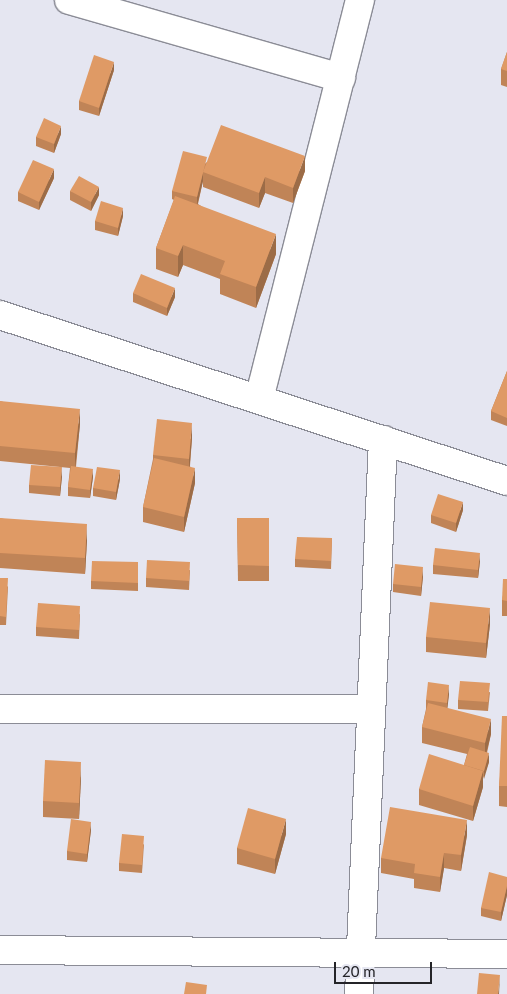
<!DOCTYPE html>
<style>
body{margin:0}
#map{position:relative;width:507px;height:994px;overflow:hidden;background:#e5e6f1;font-family:Lato,sans-serif}
div>[style]{position:absolute}
[style*='--x']{left:calc(var(--x)*1px);top:calc(var(--y)*1px);width:calc(var(--w)*1px);rotate:calc(var(--a)*1deg)}
.roads{filter:drop-shadow(1px 0 #8b8c96) drop-shadow(-1px 0 #8b8c96) drop-shadow(0 1px #8b8c96) drop-shadow(0 -1px #8b8c96)}
.minor>*{height:28px;margin:-14px;padding:0 14px;transform-origin:14px;border-radius:14px;background:#fff}
.wall>*{inset:0;background:#c08457}
.shaded-wall>*{inset:0;background:#9c6c47}
.building>*{inset:0;background:#df9a65}
span{translate:-50% -50%;white-space:nowrap;text-align:center;line-height:1.15;-webkit-text-stroke:4px #e5e6f1;paint-order:stroke}
.scale{position:absolute;left:334px;top:962px;width:98px;height:22px;box-sizing:border-box;border:2px solid #242428;border-top:0;padding-left:6px;font-size:15px;line-height:18px;white-space:nowrap;color:#242428;-webkit-text-stroke:4px #e5e6f1;paint-order:stroke}
</style>
<div id="map">
<div class="roads">
<div class="minor">
<i style="--x:69;--y:0;--w:283;--a:16"></i>
<i style="--x:0;--y:315;--w:533;--a:18.13"></i>
<i style="--x:259;--y:399;--w:412;--a:-75.8"></i>
<i style="--x:0;--y:709;--w:371;--a:0"></i>
<i style="--x:0;--y:950;--w:507;--a:0.45"></i>
<i style="--x:359;--y:994;--w:555;--a:-87.52"></i>
</div>
</div>
<div class="wall">
<i style="clip-path:polygon(507px 52px,507px 87px,501px 85px,501px 69px)"></i>
<i style="clip-path:polygon(114px 70px,99px 116px,79px 110px,79px 101px)"></i>
<i style="clip-path:polygon(61px 134px,54px 153px,36px 146px,36px 137px)"></i>
<i style="clip-path:polygon(207px 162px,305px 171px,293px 203px,265px 193px,259px 208px,203px 187px,203px 181px,198px 204px,276px 254px,256px 308px,220px 294px,220px 279px,183px 265px,178px 277px,156px 269px,156px 248px,174px 200px,172px 199px,172px 191px)"></i>
<i style="clip-path:polygon(54px 178px,39px 210px,18px 201px,18px 192px)"></i>
<i style="clip-path:polygon(70px 191px,99px 195px,91px 211px,70px 200px)"></i>
<i style="clip-path:polygon(123px 216px,118px 236px,95px 230px,95px 221px)"></i>
<i style="clip-path:polygon(133px 293px,175px 297px,167px 316px,133px 302px)"></i>
<i style="clip-path:polygon(507px 371px,507px 426px,491px 420px,491px 411px)"></i>
<i style="clip-path:polygon(0 401px,80px 424px,76px 467px,93px 477px,90px 498px,68px 496px,68px 487px,70px 468px,0 461px)"></i>
<i style="clip-path:polygon(192px 438px,190px 466px,195px 483px,184px 532px,143px 522px,143px 507px,153px 459px,153px 455px)"></i>
<i style="clip-path:polygon(62px 476px,60px 496px,29px 493px,29px 485px)"></i>
<i style="clip-path:polygon(120px 479px,116px 500px,93px 496px,93px 488px)"></i>
<i style="clip-path:polygon(463px 510px,456px 532px,431px 523px,431px 515px)"></i>
<i style="clip-path:polygon(0 518px,87px 540px,85px 574px,0 568px)"></i>
<i style="clip-path:polygon(237px 518px,269px 518px,269px 581px,238px 581px)"></i>
<i style="clip-path:polygon(332px 538px,331px 569px,295px 567px,295px 559px)"></i>
<i style="clip-path:polygon(480px 561px,478px 578px,433px 574px,433px 565px)"></i>
<i style="clip-path:polygon(138px 562px,138px 591px,91px 589px,91px 581px)"></i>
<i style="clip-path:polygon(190px 570px,189px 590px,146px 587px,146px 578px)"></i>
<i style="clip-path:polygon(423px 576px,421px 596px,393px 592px,393px 584px)"></i>
<i style="clip-path:polygon(0 578px,8px 587px,6px 625px,0 625px)"></i>
<i style="clip-path:polygon(507px 579px,507px 616px,502px 616px,502px 600px)"></i>
<i style="clip-path:polygon(80px 614px,79px 639px,36px 636px,36px 627px)"></i>
<i style="clip-path:polygon(490px 624px,486px 658px,426px 652px,426px 637px)"></i>
<i style="clip-path:polygon(490px 692px,488px 711px,458px 709px,458px 700px)"></i>
<i style="clip-path:polygon(449px 694px,447px 708px,491px 734px,487px 753px,489px 762px,483px 779px,483px 787px,473px 821px,419px 805px,419px 789px,464px 765px,467px 754px,422px 743px,422px 727px,426px 709px,426px 700px)"></i>
<i style="clip-path:polygon(507px 716px,507px 807px,499px 806px,499px 786px)"></i>
<i style="clip-path:polygon(81px 777px,79px 819px,43px 817px,43px 801px)"></i>
<i style="clip-path:polygon(91px 830px,87px 862px,67px 860px,67px 851px)"></i>
<i style="clip-path:polygon(286px 834px,275px 874px,237px 864px,237px 848px)"></i>
<i style="clip-path:polygon(467px 835px,461px 871px,444px 868px,440px 892px,414px 888px,414px 879px,381px 873px,381px 858px)"></i>
<i style="clip-path:polygon(144px 844px,142px 873px,119px 871px,119px 863px)"></i>
<i style="clip-path:polygon(507px 877px,507px 895px,501px 921px,481px 916px,481px 908px)"></i>
</div>
<div class="shaded-wall">
<i style="clip-path:polygon(114px 62px,114px 70px,99px 116px,99px 108px)"></i>
<i style="clip-path:polygon(61px 126px,61px 134px,54px 153px,54px 144px)"></i>
<i style="clip-path:polygon(305px 156px,305px 171px,293px 203px,293px 188px)"></i>
<i style="clip-path:polygon(54px 169px,54px 178px,39px 210px,39px 202px)"></i>
<i style="clip-path:polygon(203px 172px,203px 181px,197px 206px,197px 197px)"></i>
<i style="clip-path:polygon(265px 177px,265px 193px,259px 208px,259px 193px)"></i>
<i style="clip-path:polygon(99px 187px,99px 195px,91px 211px,91px 202px)"></i>
<i style="clip-path:polygon(123px 208px,123px 216px,118px 236px,118px 228px)"></i>
<i style="clip-path:polygon(276px 234px,276px 254px,256px 308px,256px 287px)"></i>
<i style="clip-path:polygon(183px 245px,183px 265px,178px 277px,178px 256px)"></i>
<i style="clip-path:polygon(175px 288px,175px 297px,167px 316px,167px 308px)"></i>
<i style="clip-path:polygon(80px 409px,80px 424px,75px 469px,75px 453px)"></i>
<i style="clip-path:polygon(192px 423px,192px 438px,189px 474px,189px 459px)"></i>
<i style="clip-path:polygon(62px 467px,62px 476px,60px 496px,60px 487px)"></i>
<i style="clip-path:polygon(195px 468px,195px 483px,184px 532px,184px 517px)"></i>
<i style="clip-path:polygon(93px 469px,93px 477px,90px 498px,90px 490px)"></i>
<i style="clip-path:polygon(120px 470px,120px 479px,116px 500px,116px 492px)"></i>
<i style="clip-path:polygon(463px 502px,463px 510px,456px 532px,456px 523px)"></i>
<i style="clip-path:polygon(87px 524px,87px 540px,85px 574px,85px 558px)"></i>
<i style="clip-path:polygon(480px 553px,480px 561px,478px 578px,478px 570px)"></i>
<i style="clip-path:polygon(423px 567px,423px 576px,421px 596px,421px 587px)"></i>
<i style="clip-path:polygon(490px 608px,490px 624px,486px 658px,486px 643px)"></i>
<i style="clip-path:polygon(449px 685px,449px 694px,447px 712px,447px 703px)"></i>
<i style="clip-path:polygon(491px 719px,491px 734px,485px 758px,485px 743px)"></i>
<i style="clip-path:polygon(489px 753px,489px 762px,484px 779px,484px 771px)"></i>
<i style="clip-path:polygon(81px 762px,81px 777px,79px 819px,79px 803px)"></i>
<i style="clip-path:polygon(483px 771px,483px 787px,473px 821px,473px 806px)"></i>
<i style="clip-path:polygon(286px 819px,286px 834px,275px 874px,275px 859px)"></i>
<i style="clip-path:polygon(467px 820px,467px 835px,461px 871px,461px 855px)"></i>
<i style="clip-path:polygon(91px 822px,91px 830px,87px 862px,87px 854px)"></i>
<i style="clip-path:polygon(444px 853px,444px 868px,440px 892px,440px 877px)"></i>
<i style="clip-path:polygon(507px 886px,507px 895px,501px 921px,501px 912px)"></i>
<i style="clip-path:polygon(500px 975px,499px 994px,498px 994px)"></i>
</div>
<div class="building">
<i style="clip-path:polygon(507px 52px,507px 71px,501px 69px)"></i>
<i style="clip-path:polygon(94px 55px,114px 62px,99px 108px,79px 101px)"></i>
<i style="clip-path:polygon(44px 118px,61px 126px,54px 144px,36px 137px)"></i>
<i style="clip-path:polygon(221px 125px,305px 156px,293px 188px,265px 177px,259px 193px,203px 172px)"></i>
<i style="clip-path:polygon(183px 151px,207px 157px,197px 197px,172px 191px)"></i>
<i style="clip-path:polygon(33px 160px,54px 169px,39px 202px,18px 192px)"></i>
<i style="clip-path:polygon(79px 176px,99px 187px,91px 202px,70px 191px)"></i>
<i style="clip-path:polygon(175px 196px,276px 234px,256px 287px,220px 274px,225px 261px,183px 245px,178px 256px,156px 248px)"></i>
<i style="clip-path:polygon(101px 201px,123px 208px,118px 228px,95px 221px)"></i>
<i style="clip-path:polygon(141px 274px,175px 288px,167px 308px,133px 293px)"></i>
<i style="clip-path:polygon(507px 371px,507px 418px,491px 411px)"></i>
<i style="clip-path:polygon(0 401px,80px 409px,75px 453px,0 446px)"></i>
<i style="clip-path:polygon(157px 419px,192px 423px,189px 459px,153px 455px)"></i>
<i style="clip-path:polygon(154px 458px,195px 468px,184px 517px,143px 507px)"></i>
<i style="clip-path:polygon(31px 465px,62px 467px,60px 487px,29px 485px)"></i>
<i style="clip-path:polygon(71px 466px,93px 469px,90px 490px,68px 487px)"></i>
<i style="clip-path:polygon(97px 467px,120px 470px,116px 492px,93px 488px)"></i>
<i style="clip-path:polygon(438px 494px,463px 502px,456px 523px,431px 515px)"></i>
<i style="clip-path:polygon(0 518px,87px 524px,85px 558px,0 553px)"></i>
<i style="clip-path:polygon(237px 518px,269px 518px,269px 566px,238px 565px)"></i>
<i style="clip-path:polygon(297px 537px,332px 538px,331px 561px,295px 559px)"></i>
<i style="clip-path:polygon(435px 548px,480px 553px,478px 570px,433px 565px)"></i>
<i style="clip-path:polygon(147px 560px,190px 562px,189px 581px,146px 578px)"></i>
<i style="clip-path:polygon(92px 561px,138px 562px,138px 583px,91px 581px)"></i>
<i style="clip-path:polygon(395px 564px,423px 567px,421px 587px,393px 584px)"></i>
<i style="clip-path:polygon(0 578px,8px 578px,6px 617px,0 616px)"></i>
<i style="clip-path:polygon(503px 579px,507px 579px,507px 601px,502px 600px)"></i>
<i style="clip-path:polygon(430px 602px,490px 608px,486px 643px,426px 637px)"></i>
<i style="clip-path:polygon(38px 603px,80px 606px,79px 630px,36px 627px)"></i>
<i style="clip-path:polygon(460px 681px,490px 683px,488px 702px,458px 700px)"></i>
<i style="clip-path:polygon(428px 682px,449px 685px,447px 703px,426px 700px)"></i>
<i style="clip-path:polygon(428px 703px,491px 719px,485px 743px,422px 727px)"></i>
<i style="clip-path:polygon(502px 716px,507px 716px,507px 786px,499px 786px)"></i>
<i style="clip-path:polygon(470px 747px,489px 753px,484px 771px,464px 765px)"></i>
<i style="clip-path:polygon(429px 754px,483px 771px,473px 806px,419px 789px)"></i>
<i style="clip-path:polygon(45px 760px,81px 762px,79px 803px,43px 801px)"></i>
<i style="clip-path:polygon(390px 807px,467px 820px,461px 855px,444px 853px,440px 877px,414px 873px,415px 864px,381px 858px)"></i>
<i style="clip-path:polygon(248px 808px,286px 819px,275px 859px,237px 848px)"></i>
<i style="clip-path:polygon(71px 819px,91px 822px,87px 854px,67px 851px)"></i>
<i style="clip-path:polygon(122px 834px,144px 836px,142px 865px,119px 863px)"></i>
<i style="clip-path:polygon(489px 872px,507px 877px,507px 886px,501px 912px,481px 908px)"></i>
<i style="clip-path:polygon(479px 973px,500px 975px,498px 994px,477px 994px)"></i>
<i style="clip-path:polygon(186px 982px,207px 985px,206px 994px,184px 994px)"></i>
</div>
<div class="scale">20 m</div>
</div>
